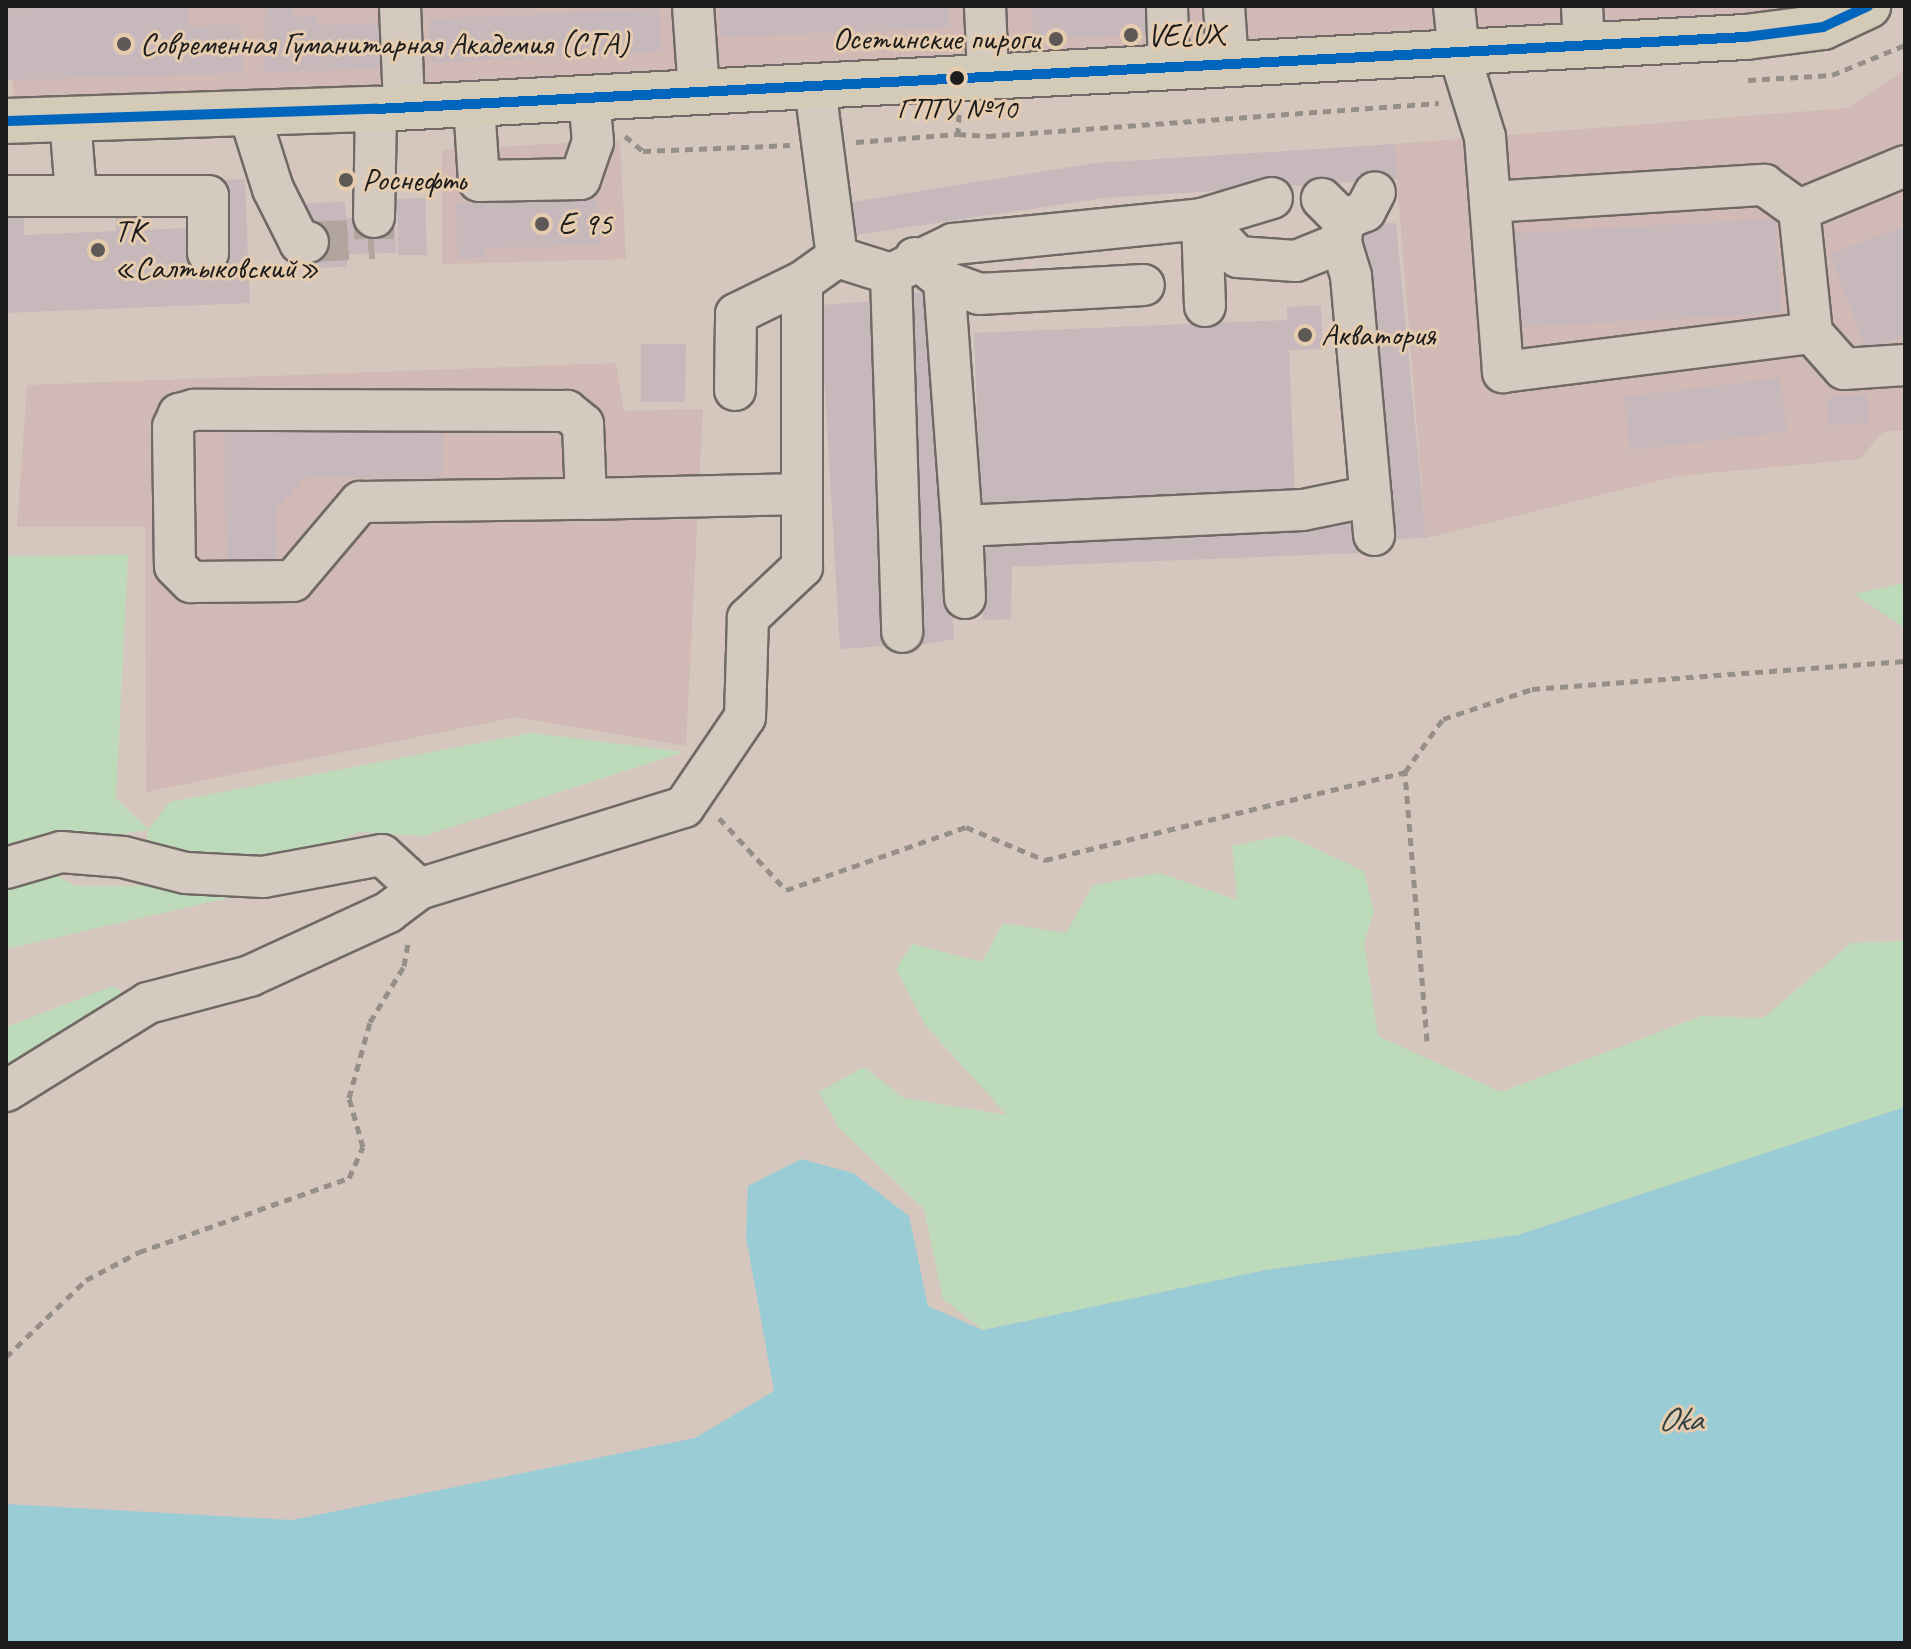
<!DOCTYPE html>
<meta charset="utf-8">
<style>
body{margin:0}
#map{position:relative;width:1911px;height:1649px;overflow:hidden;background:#d6c7be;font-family:Caveat,sans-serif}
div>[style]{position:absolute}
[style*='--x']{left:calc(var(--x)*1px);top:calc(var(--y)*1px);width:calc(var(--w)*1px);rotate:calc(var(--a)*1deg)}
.built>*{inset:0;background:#d1b9b5}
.green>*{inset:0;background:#bddbba}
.water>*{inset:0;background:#9accd6}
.building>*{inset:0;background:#c7b8bc}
.minor-tunnel>*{height:40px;margin-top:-20px;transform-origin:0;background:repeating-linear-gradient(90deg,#b1a59e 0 40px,transparent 0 60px)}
.path>*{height:5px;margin-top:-2.5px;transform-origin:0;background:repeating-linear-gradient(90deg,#958f88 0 8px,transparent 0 14px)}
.roads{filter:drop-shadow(2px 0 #706965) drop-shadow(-2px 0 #706965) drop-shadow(0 2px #706965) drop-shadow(0 -2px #706965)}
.minor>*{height:40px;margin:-20px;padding:0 20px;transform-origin:20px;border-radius:20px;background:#d4cac0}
.major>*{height:44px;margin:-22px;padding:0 22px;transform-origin:22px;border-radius:22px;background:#d4cab8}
.bus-1>*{height:10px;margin:-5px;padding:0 5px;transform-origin:5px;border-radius:5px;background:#0065bd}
.dots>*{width:22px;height:22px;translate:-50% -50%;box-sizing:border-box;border:4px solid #e6ccae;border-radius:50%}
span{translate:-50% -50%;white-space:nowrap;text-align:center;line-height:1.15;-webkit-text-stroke:6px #e6ccae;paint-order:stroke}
.bus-label{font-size:30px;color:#1c1c1c}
.poi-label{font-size:32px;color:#1c1c1c}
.left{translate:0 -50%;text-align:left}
.right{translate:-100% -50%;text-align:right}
.water-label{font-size:34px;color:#304043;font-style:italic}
.frame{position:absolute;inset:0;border:8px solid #1c1c1c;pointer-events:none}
</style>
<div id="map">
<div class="built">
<i style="clip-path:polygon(6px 6px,1828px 6px,1771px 16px,1054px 54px,14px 101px)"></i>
<i style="clip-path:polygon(1905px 70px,1905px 430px,1883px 432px,1860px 459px,1678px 476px,1426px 538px,1394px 144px,1847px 108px)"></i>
<i style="clip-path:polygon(620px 140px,626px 259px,442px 264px,442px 150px)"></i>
<i style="clip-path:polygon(616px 363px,624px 411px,703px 409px,686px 746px,516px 717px,146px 792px,145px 527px,17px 527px,27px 385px)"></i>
</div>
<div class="green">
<i style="clip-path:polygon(128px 555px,116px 798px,148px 829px,170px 802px,531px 733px,684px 752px,424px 836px,358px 832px,228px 898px,6px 949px,6px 888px,53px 873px,75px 886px,142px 886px,148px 830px,6px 851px,6px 556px)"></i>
<i style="clip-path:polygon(1905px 583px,1905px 628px,1854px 594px)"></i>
<i style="clip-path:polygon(1286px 835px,1364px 871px,1374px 912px,1364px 943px,1378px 1036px,1501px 1092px,1701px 1016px,1763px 1018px,1851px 943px,1905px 941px,1905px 1107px,1518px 1235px,1266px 1270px,983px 1330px,943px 1299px,924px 1209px,839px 1128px,819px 1092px,864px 1067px,904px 1098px,1007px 1115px,926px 1026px,896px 969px,912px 944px,982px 962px,1003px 923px,1066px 933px,1093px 885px,1160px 873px,1237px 900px,1232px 846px)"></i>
<i style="clip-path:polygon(113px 986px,130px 998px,6px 1078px,6px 1027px)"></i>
</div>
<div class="water">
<i style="clip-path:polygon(1905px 1107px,1905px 1643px,6px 1643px,6px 1504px,292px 1520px,695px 1438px,774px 1391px,746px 1237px,748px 1186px,801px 1159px,853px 1173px,909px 1216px,928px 1306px,983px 1330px,1266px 1270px,1518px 1235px)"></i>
</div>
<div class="building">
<i style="clip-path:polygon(188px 6px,188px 26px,241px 25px,243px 73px,8px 80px,6px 9px)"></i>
<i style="clip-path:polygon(266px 6px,294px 6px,294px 17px,318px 16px,318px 25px,389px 23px,390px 69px,263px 72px)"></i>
<i style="clip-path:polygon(719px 6px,949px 6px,949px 28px,721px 37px)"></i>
<i style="clip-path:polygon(1032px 6px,1149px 6px,1151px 34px,1034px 40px)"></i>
<i style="clip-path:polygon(659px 9px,661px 52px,431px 63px,429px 19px)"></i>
<i style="clip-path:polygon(1394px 144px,1398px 179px,1104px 198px,856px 235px,852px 202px,1095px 163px)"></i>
<i style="clip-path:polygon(245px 179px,250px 303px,6px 313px,6px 205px,23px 205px,24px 235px,116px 231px,115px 206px,142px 205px,143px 230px,190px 228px,192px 268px,221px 266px,218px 180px)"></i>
<i style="clip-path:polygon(425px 198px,427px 255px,398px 255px,397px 199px)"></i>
<i style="clip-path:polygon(598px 200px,600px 245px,486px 248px,486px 258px,458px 259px,456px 203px)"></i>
<i style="clip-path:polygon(345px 202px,346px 218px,395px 216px,396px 253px,347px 254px,347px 267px,309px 268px,307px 203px)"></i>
<i style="clip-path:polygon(1776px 219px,1781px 313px,1520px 327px,1515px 233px)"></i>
<i style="clip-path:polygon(1396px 223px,1426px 538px,1388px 539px,1361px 224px)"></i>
<i style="clip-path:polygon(1905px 226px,1905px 335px,1866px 350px,1830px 254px)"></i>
<i style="clip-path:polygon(895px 292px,934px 293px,954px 639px,922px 645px)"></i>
<i style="clip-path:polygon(878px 301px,899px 645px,840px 649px,820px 305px)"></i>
<i style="clip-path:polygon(1321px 305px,1323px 349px,1289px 350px,1295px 494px,981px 508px,974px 333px,1287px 320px,1287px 307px)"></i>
<i style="clip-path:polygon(641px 344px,686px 344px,685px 402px,641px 402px)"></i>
<i style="clip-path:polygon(1780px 378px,1787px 432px,1630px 450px,1624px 397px)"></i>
<i style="clip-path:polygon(1868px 395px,1868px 423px,1828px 425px,1827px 397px)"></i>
<i style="clip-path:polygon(442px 426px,442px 478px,305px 478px,276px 508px,277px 561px,226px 561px,225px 427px)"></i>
<i style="clip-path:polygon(1356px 517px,1359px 553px,1012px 567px,1011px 619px,983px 620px,984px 539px)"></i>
</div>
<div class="minor-tunnel">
<i style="--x:308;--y:242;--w:66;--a:-2.6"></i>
<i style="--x:374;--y:239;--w:22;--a:-90"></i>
</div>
<div class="path">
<i style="--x:1748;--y:80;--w:84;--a:-3.4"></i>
<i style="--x:1832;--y:75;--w:79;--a:-22.3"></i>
<i style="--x:959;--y:114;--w:20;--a:93"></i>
<i style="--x:958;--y:134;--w:30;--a:4"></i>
<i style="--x:988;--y:136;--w:452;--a:-4.2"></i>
<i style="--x:625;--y:136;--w:23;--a:40"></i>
<i style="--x:643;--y:151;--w:147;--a:-2.3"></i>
<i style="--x:856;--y:142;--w:102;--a:-4.5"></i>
<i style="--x:719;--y:818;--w:98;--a:47.1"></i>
<i style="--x:786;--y:890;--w:191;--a:-19.3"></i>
<i style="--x:966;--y:827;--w:86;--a:22.7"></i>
<i style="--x:1045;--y:860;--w:371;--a:-13.7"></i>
<i style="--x:1427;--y:1041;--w:270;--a:-94.7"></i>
<i style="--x:1405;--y:772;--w:65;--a:-54.4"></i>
<i style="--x:1443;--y:719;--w:94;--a:-18.6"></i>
<i style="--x:1532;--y:689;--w:374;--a:-4.3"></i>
<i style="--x:6;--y:1357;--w:111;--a:-43.9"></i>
<i style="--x:86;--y:1280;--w:60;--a:-27.8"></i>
<i style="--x:139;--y:1252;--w:223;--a:-19.4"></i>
<i style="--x:349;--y:1178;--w:34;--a:-66"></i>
<i style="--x:363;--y:1147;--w:51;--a:-105.9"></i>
<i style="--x:349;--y:1098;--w:79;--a:-74.6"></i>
<i style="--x:370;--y:1022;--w:66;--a:-58.7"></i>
<i style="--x:404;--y:966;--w:27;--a:-80"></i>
</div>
<div class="roads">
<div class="minor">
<i style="--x:400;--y:6;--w:101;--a:87.7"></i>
<i style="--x:693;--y:6;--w:85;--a:86"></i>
<i style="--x:985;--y:6;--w:69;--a:87.5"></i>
<i style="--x:1224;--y:6;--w:58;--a:86.1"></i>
<i style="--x:1454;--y:6;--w:47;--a:83.9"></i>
<i style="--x:1459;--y:53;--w:88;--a:72.8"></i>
<i style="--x:1485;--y:137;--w:236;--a:85.6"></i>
<i style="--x:1503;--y:372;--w:311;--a:-7.2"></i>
<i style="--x:1812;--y:333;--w:124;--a:-96"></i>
<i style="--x:1799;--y:210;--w:115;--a:-22.5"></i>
<i style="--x:1582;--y:6;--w:41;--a:87.2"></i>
<i style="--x:1167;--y:7;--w:60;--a:88.1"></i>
<i style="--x:474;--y:104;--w:77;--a:86.3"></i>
<i style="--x:479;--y:181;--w:101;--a:-1.1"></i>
<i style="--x:580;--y:179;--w:39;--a:-71"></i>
<i style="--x:593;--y:142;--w:45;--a:-95.1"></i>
<i style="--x:249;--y:113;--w:80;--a:72.5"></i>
<i style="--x:273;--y:189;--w:60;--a:63.4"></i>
<i style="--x:300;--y:243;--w:8;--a:-7"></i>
<i style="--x:70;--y:119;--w:74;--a:85.4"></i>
<i style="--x:6;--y:196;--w:202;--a:0"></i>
<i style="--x:208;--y:196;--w:57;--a:90"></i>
<i style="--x:1490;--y:202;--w:275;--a:-3.6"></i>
<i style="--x:1764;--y:185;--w:43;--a:35.5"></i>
<i style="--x:374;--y:217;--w:108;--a:-88.9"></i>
<i style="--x:1343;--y:220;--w:24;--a:-22"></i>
<i style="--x:1365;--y:211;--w:21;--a:-62"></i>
<i style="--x:1341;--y:243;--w:34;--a:73"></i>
<i style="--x:1351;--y:276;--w:260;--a:84.9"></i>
<i style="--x:837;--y:257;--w:57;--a:17.5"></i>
<i style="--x:891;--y:274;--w:358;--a:88.2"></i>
<i style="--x:915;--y:258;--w:37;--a:38"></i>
<i style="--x:944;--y:281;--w:246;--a:85.8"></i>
<i style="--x:891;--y:274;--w:69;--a:-25.8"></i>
<i style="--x:953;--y:244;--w:250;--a:-5.7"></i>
<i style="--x:1202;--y:219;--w:73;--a:-16.7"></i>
<i style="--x:944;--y:281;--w:37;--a:20"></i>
<i style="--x:979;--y:294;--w:165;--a:-3.1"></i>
<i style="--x:1205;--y:306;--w:87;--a:-92"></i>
<i style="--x:1202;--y:219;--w:52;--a:46.5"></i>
<i style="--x:1238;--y:257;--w:58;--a:3.9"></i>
<i style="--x:1296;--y:261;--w:48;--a:-21.8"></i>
<i style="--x:1341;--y:243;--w:23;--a:-85"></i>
<i style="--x:1343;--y:220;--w:30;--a:-135"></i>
<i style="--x:1812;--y:333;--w:48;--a:48.4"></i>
<i style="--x:1844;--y:369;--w:61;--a:-3.8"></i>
<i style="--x:735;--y:390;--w:76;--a:-89.2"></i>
<i style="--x:736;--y:314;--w:73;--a:-25.9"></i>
<i style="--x:586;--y:499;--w:75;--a:-92.3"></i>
<i style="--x:583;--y:424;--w:21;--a:-141"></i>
<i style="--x:567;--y:411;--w:373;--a:-179.8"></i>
<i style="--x:194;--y:410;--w:16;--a:165"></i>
<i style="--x:179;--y:414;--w:14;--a:115"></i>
<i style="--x:173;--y:427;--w:139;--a:89.2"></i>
<i style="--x:175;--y:566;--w:23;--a:45"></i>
<i style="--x:191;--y:582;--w:102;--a:-0.6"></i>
<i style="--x:293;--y:581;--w:104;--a:-49.7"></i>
<i style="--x:360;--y:502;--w:226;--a:-0.8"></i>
<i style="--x:586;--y:499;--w:216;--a:-1.3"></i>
<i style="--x:965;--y:598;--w:72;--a:-92.4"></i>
<i style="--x:962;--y:526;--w:341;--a:-2.7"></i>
<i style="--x:1303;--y:510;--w:69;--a:-11.6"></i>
<i style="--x:6;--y:868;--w:57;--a:-16.2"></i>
<i style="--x:61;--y:852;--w:62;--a:4.6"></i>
<i style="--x:123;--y:857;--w:65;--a:14.3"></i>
<i style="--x:186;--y:873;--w:77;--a:3"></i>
<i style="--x:263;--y:877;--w:121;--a:-10.5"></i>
<i style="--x:382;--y:855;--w:50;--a:42.6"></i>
<i style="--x:419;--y:889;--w:38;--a:143"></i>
<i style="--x:389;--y:912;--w:153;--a:155.3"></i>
<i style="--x:250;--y:976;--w:106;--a:165.2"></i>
<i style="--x:148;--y:1003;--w:167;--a:148.2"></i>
<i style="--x:419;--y:889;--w:277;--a:-17.2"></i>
<i style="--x:684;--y:807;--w:109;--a:-55.9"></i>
<i style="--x:745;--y:717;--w:99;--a:-88.3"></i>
<i style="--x:748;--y:618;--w:74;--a:-43.4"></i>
<i style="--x:802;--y:567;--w:285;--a:-90"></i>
<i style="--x:802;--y:282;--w:43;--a:-35.5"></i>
<i style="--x:837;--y:257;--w:171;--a:-97.4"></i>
</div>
<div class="major">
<i style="--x:6;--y:121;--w:370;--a:-1.9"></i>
<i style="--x:376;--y:109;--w:1372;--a:-3.01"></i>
<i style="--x:1746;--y:37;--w:78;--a:-7.4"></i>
<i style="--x:1823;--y:27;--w:50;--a:-25"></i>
</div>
</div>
<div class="bus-1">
<i style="--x:6;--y:121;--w:370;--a:-1.9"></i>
<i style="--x:376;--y:109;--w:1372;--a:-3.01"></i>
<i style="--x:1746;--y:37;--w:78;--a:-7.4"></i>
<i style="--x:1823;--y:27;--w:50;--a:-25"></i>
</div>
<div class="dots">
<i style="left:1131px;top:35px;background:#5d5855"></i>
<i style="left:1056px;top:39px;background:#5d5855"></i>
<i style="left:124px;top:44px;background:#5d5855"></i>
<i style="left:957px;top:78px;background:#1c1c1c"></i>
<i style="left:346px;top:180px;background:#5d5855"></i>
<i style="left:542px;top:224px;background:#5d5855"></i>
<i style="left:98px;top:250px;background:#5d5855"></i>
<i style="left:1305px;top:335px;background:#5d5855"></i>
</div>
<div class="bus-label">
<span style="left:957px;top:108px">ГПТУ №10</span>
</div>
<div class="poi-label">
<span class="left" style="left:1147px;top:35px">VELUX</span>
<span class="right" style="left:1040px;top:39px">Осетинские пироги</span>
<span class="left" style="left:140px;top:44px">Современная Гуманитарная Академия (СГА)</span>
<span class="left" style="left:362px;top:180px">Роснефть</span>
<span class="left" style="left:558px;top:224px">Е 95</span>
<span class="left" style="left:114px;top:250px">ТК<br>«Салтыковский»</span>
<span class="left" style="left:1321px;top:335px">Акватория</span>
</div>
<div class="water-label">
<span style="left:1680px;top:1419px">Oka</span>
</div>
<div class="frame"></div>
</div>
